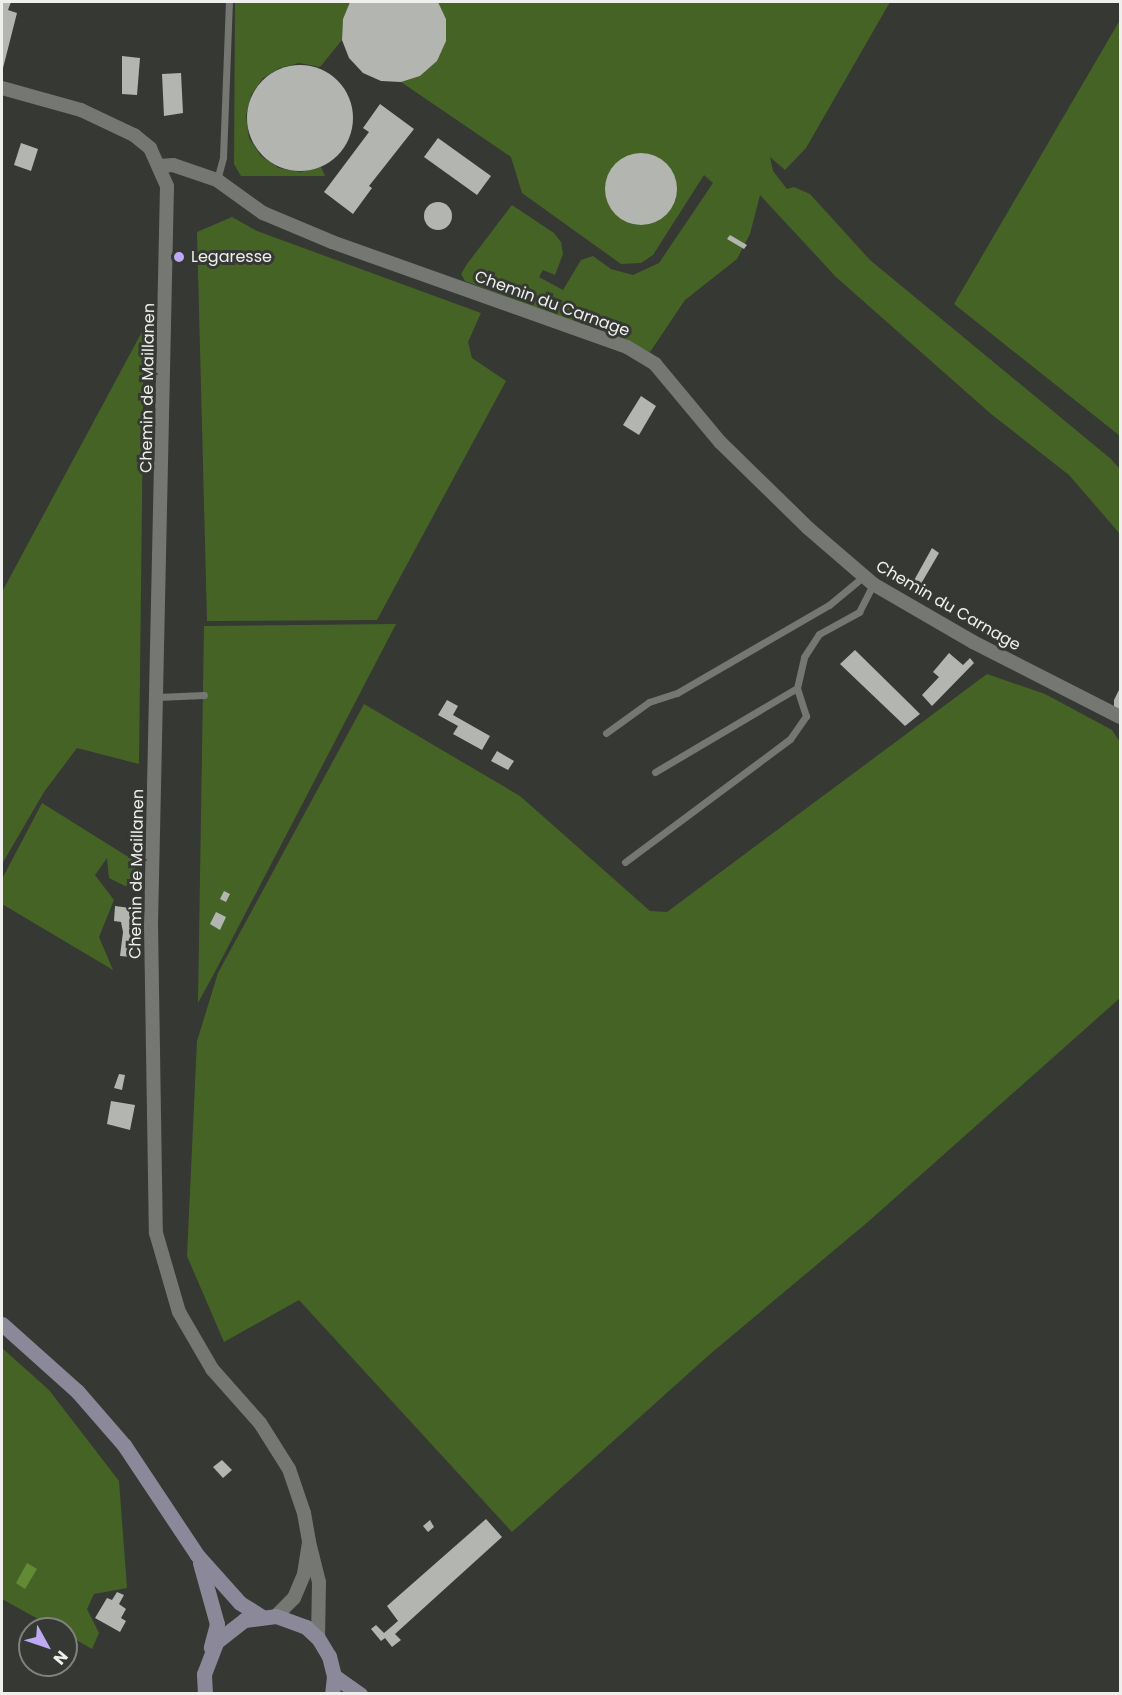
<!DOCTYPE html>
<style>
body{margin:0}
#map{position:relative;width:1122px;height:1695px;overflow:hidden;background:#353833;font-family:Poppins,sans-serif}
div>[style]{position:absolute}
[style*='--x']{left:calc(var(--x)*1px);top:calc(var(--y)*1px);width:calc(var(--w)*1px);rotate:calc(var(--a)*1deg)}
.green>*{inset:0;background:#466326}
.water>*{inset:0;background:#638b33}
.building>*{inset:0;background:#b3b6b0}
.round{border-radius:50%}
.lane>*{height:7px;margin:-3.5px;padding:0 3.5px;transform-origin:3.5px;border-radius:3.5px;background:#747772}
.street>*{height:14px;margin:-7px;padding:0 7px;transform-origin:7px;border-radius:7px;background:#747772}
.secondary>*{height:15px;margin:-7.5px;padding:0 7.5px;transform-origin:7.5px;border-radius:7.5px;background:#8b8899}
.dots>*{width:16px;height:16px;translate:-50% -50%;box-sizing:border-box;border:3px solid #353833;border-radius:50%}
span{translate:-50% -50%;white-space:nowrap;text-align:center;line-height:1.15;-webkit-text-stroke:6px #353833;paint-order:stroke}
.poi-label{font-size:16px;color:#eff0ee}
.left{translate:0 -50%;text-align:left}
.street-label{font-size:16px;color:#eff0ee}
.frame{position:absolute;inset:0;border:3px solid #eff0ee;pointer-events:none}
.north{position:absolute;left:18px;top:1617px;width:60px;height:60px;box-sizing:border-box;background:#353833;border:2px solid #7f827e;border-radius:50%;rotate:130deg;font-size:16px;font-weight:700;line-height:24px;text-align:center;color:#eff0ee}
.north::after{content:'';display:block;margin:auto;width:21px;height:27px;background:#bea9f5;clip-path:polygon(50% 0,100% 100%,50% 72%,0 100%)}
</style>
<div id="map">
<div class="green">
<i style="clip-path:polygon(235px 2px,350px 2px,343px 19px,342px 40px,320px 67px,299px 63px,280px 68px,263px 78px,251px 95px,246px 116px,249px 138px,261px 156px,279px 168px,300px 172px,321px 167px,325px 176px,241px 176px,234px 164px)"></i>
<i style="clip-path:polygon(438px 2px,890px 2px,806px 148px,785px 170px,770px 157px,773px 171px,787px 189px,794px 187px,810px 194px,870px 260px,1111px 459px,1120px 469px,1120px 534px,1069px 475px,991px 414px,836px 277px,760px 195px,750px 234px,737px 259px,685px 300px,650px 352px,465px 281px,461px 274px,467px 264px,512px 205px,554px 233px,561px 242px,563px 254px,555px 275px,543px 270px,539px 277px,563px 290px,581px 260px,593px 256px,611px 269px,633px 275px,659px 263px,713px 183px,704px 175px,653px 255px,641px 263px,621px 264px,522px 193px,511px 157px,401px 82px,420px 76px,437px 61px,446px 19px)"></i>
<i style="clip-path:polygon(1120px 20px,1120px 436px,954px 304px)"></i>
<i style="clip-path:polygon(232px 217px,257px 231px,481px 313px,468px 342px,472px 358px,506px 381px,377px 620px,207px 621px,197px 232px)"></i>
<i style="clip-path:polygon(144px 328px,139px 764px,77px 748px,44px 792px,2px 864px,2px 592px)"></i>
<i style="clip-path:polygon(396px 624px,217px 968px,198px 1003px,204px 626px)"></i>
<i style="clip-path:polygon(987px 674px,1045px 694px,1112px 730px,1120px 742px,1120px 998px,869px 1221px,709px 1355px,512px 1532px,299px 1300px,224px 1342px,187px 1256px,197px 1041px,218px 973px,364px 704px,520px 796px,650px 911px,667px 912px)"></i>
<i style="clip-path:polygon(42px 803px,138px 863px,138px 887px,125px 886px,109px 878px,107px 858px,95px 875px,114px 900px,99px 937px,113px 970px,2px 904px,2px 879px)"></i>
<i style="clip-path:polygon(2px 1348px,49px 1390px,119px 1481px,127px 1588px,94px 1594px,87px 1609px,99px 1633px,92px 1649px,66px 1634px,66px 1629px,56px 1629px,2px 1599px)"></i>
</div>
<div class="water">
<i style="clip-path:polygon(27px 1563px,37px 1569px,25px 1589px,16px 1583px)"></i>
</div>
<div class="building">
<i style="clip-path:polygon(2px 2px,11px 2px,8px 10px,17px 13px,2px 72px)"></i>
<i style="clip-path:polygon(350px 2px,438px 2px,446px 19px,446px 41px,437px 61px,420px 76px,401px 82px,381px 81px,363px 73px,349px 58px,342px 40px,343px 19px)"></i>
<i style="clip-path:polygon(122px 56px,140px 58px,137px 95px,122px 94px)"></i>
<i class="round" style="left:247px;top:65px;width:106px;height:106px"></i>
<i style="clip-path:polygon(181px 73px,183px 113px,164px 116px,162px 74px)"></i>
<i style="clip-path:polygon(380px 104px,414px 129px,369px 186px,372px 188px,353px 214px,324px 192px,369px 132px,363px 128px)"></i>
<i style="clip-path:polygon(438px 138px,491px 176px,477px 195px,424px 157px)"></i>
<i style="clip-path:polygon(21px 143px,38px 149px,31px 171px,14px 165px)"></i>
<i class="round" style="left:605px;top:153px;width:72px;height:72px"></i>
<i class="round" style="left:424px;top:202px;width:28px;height:28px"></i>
<i style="clip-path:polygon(730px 235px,747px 245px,744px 249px,727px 239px)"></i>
<i style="clip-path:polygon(641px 396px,656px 406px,639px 435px,623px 425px)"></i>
<i style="clip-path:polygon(932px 548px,939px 553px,918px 589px,912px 584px)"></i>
<i style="clip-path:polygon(855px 650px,911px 705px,920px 714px,905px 726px,840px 664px)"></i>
<i style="clip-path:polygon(949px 653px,963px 665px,970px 658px,974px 663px,932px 706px,922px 695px,939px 677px,933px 672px)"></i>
<i style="clip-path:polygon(1120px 688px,1120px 708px,1119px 710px,1114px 707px,1114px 700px)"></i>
<i style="clip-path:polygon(447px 700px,458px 706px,453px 715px,490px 736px,482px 750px,453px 734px,458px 726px,438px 715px)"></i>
<i style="clip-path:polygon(497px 751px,514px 761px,508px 770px,491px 761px)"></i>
<i style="clip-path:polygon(224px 891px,230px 894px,226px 902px,220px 899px)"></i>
<i style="clip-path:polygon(115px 906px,130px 908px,129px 915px,134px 916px,133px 933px,139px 933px,132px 957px,120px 956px,123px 932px,121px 922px,114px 921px)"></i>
<i style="clip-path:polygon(216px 912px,226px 917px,220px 930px,210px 924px)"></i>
<i style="clip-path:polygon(119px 1074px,125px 1075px,122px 1090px,114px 1088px)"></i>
<i style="clip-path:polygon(111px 1101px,135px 1105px,130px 1130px,107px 1124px)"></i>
<i style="clip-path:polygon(222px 1460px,232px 1470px,223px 1478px,213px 1467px)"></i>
<i style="clip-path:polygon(486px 1519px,502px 1537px,395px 1634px,401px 1640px,392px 1647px,385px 1638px,381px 1641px,371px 1629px,376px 1625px,384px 1633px,398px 1621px,387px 1606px)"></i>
<i style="clip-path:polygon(430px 1520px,434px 1527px,428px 1532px,423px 1526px)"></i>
<i style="clip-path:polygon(117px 1592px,124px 1595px,119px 1604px,126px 1609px,121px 1618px,126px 1621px,120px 1632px,95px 1618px,107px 1598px,112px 1600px)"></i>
</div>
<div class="lane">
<i style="--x:217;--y:180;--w:24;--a:-75"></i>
<i style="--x:223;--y:157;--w:155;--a:-87.8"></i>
<i style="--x:157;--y:697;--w:47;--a:-2.4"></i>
<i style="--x:606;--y:733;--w:53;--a:-35.8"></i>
<i style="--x:649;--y:702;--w:29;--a:-18"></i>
<i style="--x:677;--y:693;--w:176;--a:-30.1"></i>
<i style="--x:829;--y:605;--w:45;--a:-39.6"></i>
<i style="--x:655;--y:772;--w:165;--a:-30.6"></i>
<i style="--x:797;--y:688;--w:32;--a:-77"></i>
<i style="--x:804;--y:657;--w:27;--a:-57"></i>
<i style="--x:819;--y:634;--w:46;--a:-28.8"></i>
<i style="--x:859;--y:612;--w:31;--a:-63"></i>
<i style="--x:625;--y:862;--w:206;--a:-36.7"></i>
<i style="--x:790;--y:739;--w:28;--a:-55"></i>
<i style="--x:806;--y:716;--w:29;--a:-108"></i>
</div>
<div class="street">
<i style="--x:2;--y:88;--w:82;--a:15.6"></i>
<i style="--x:81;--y:110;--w:59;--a:25.3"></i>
<i style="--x:134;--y:135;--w:21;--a:39"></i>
<i style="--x:150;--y:148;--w:42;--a:65.9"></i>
<i style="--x:167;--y:186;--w:737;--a:91.24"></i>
<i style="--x:151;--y:923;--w:310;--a:89.1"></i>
<i style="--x:156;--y:1233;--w:82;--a:73.8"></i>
<i style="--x:179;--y:1312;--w:66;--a:59.9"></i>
<i style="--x:212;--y:1369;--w:72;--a:48.4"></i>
<i style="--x:260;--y:1423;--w:54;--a:57.8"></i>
<i style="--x:289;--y:1469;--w:46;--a:71.2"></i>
<i style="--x:304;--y:1513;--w:29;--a:80"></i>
<i style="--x:160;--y:166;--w:13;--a:-4"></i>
<i style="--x:173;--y:165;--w:46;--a:18.8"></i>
<i style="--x:217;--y:180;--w:57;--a:35.7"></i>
<i style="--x:263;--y:213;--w:75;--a:22.8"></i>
<i style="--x:332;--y:242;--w:313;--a:19.6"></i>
<i style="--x:627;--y:347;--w:33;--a:31"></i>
<i style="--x:655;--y:364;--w:102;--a:50.2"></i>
<i style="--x:720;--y:442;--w:123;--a:44.3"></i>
<i style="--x:808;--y:528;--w:86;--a:40.7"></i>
<i style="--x:873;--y:584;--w:116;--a:30.1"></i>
<i style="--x:973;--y:642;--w:165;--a:27"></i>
<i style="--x:276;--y:1616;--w:25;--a:-45"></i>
<i style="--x:294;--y:1598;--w:26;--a:-67"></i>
<i style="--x:304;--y:1574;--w:32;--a:-81"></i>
<i style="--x:309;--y:1542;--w:41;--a:76"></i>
<i style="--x:319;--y:1582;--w:56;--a:91"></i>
</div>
<div class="secondary">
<i style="--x:2;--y:1324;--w:101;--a:41.8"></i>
<i style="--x:77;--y:1391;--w:72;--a:49"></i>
<i style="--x:124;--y:1445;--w:132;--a:56.4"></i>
<i style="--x:197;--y:1555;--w:64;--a:48.1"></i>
<i style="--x:240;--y:1603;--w:25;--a:32"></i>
<i style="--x:200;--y:1563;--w:63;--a:74.4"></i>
<i style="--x:217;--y:1624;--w:24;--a:105"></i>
<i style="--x:334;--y:1676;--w:32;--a:35"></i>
<i style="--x:205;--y:1694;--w:20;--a:-93"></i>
<i style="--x:204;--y:1674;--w:34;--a:-69"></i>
<i style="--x:216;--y:1642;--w:36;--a:-38"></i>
<i style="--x:244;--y:1620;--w:32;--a:-7"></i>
<i style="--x:276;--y:1616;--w:32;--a:20"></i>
<i style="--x:306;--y:1627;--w:16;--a:43"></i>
<i style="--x:318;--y:1638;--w:21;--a:59"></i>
<i style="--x:329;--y:1656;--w:21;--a:76"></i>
<i style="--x:334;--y:1676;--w:18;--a:96"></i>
</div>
<div class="dots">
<i style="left:179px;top:257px;background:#bea9f5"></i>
</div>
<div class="poi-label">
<span class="left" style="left:191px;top:257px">Legaresse</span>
</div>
<div class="street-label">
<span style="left:552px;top:304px;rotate:20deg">Chemin du Carnage</span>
<span style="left:148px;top:388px;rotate:-89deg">Chemin de Maillanen</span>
<span style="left:948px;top:606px;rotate:30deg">Chemin du Carnage</span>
<span style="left:137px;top:874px;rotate:-89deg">Chemin de Maillanen</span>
</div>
<div class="frame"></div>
<div class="north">N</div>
</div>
